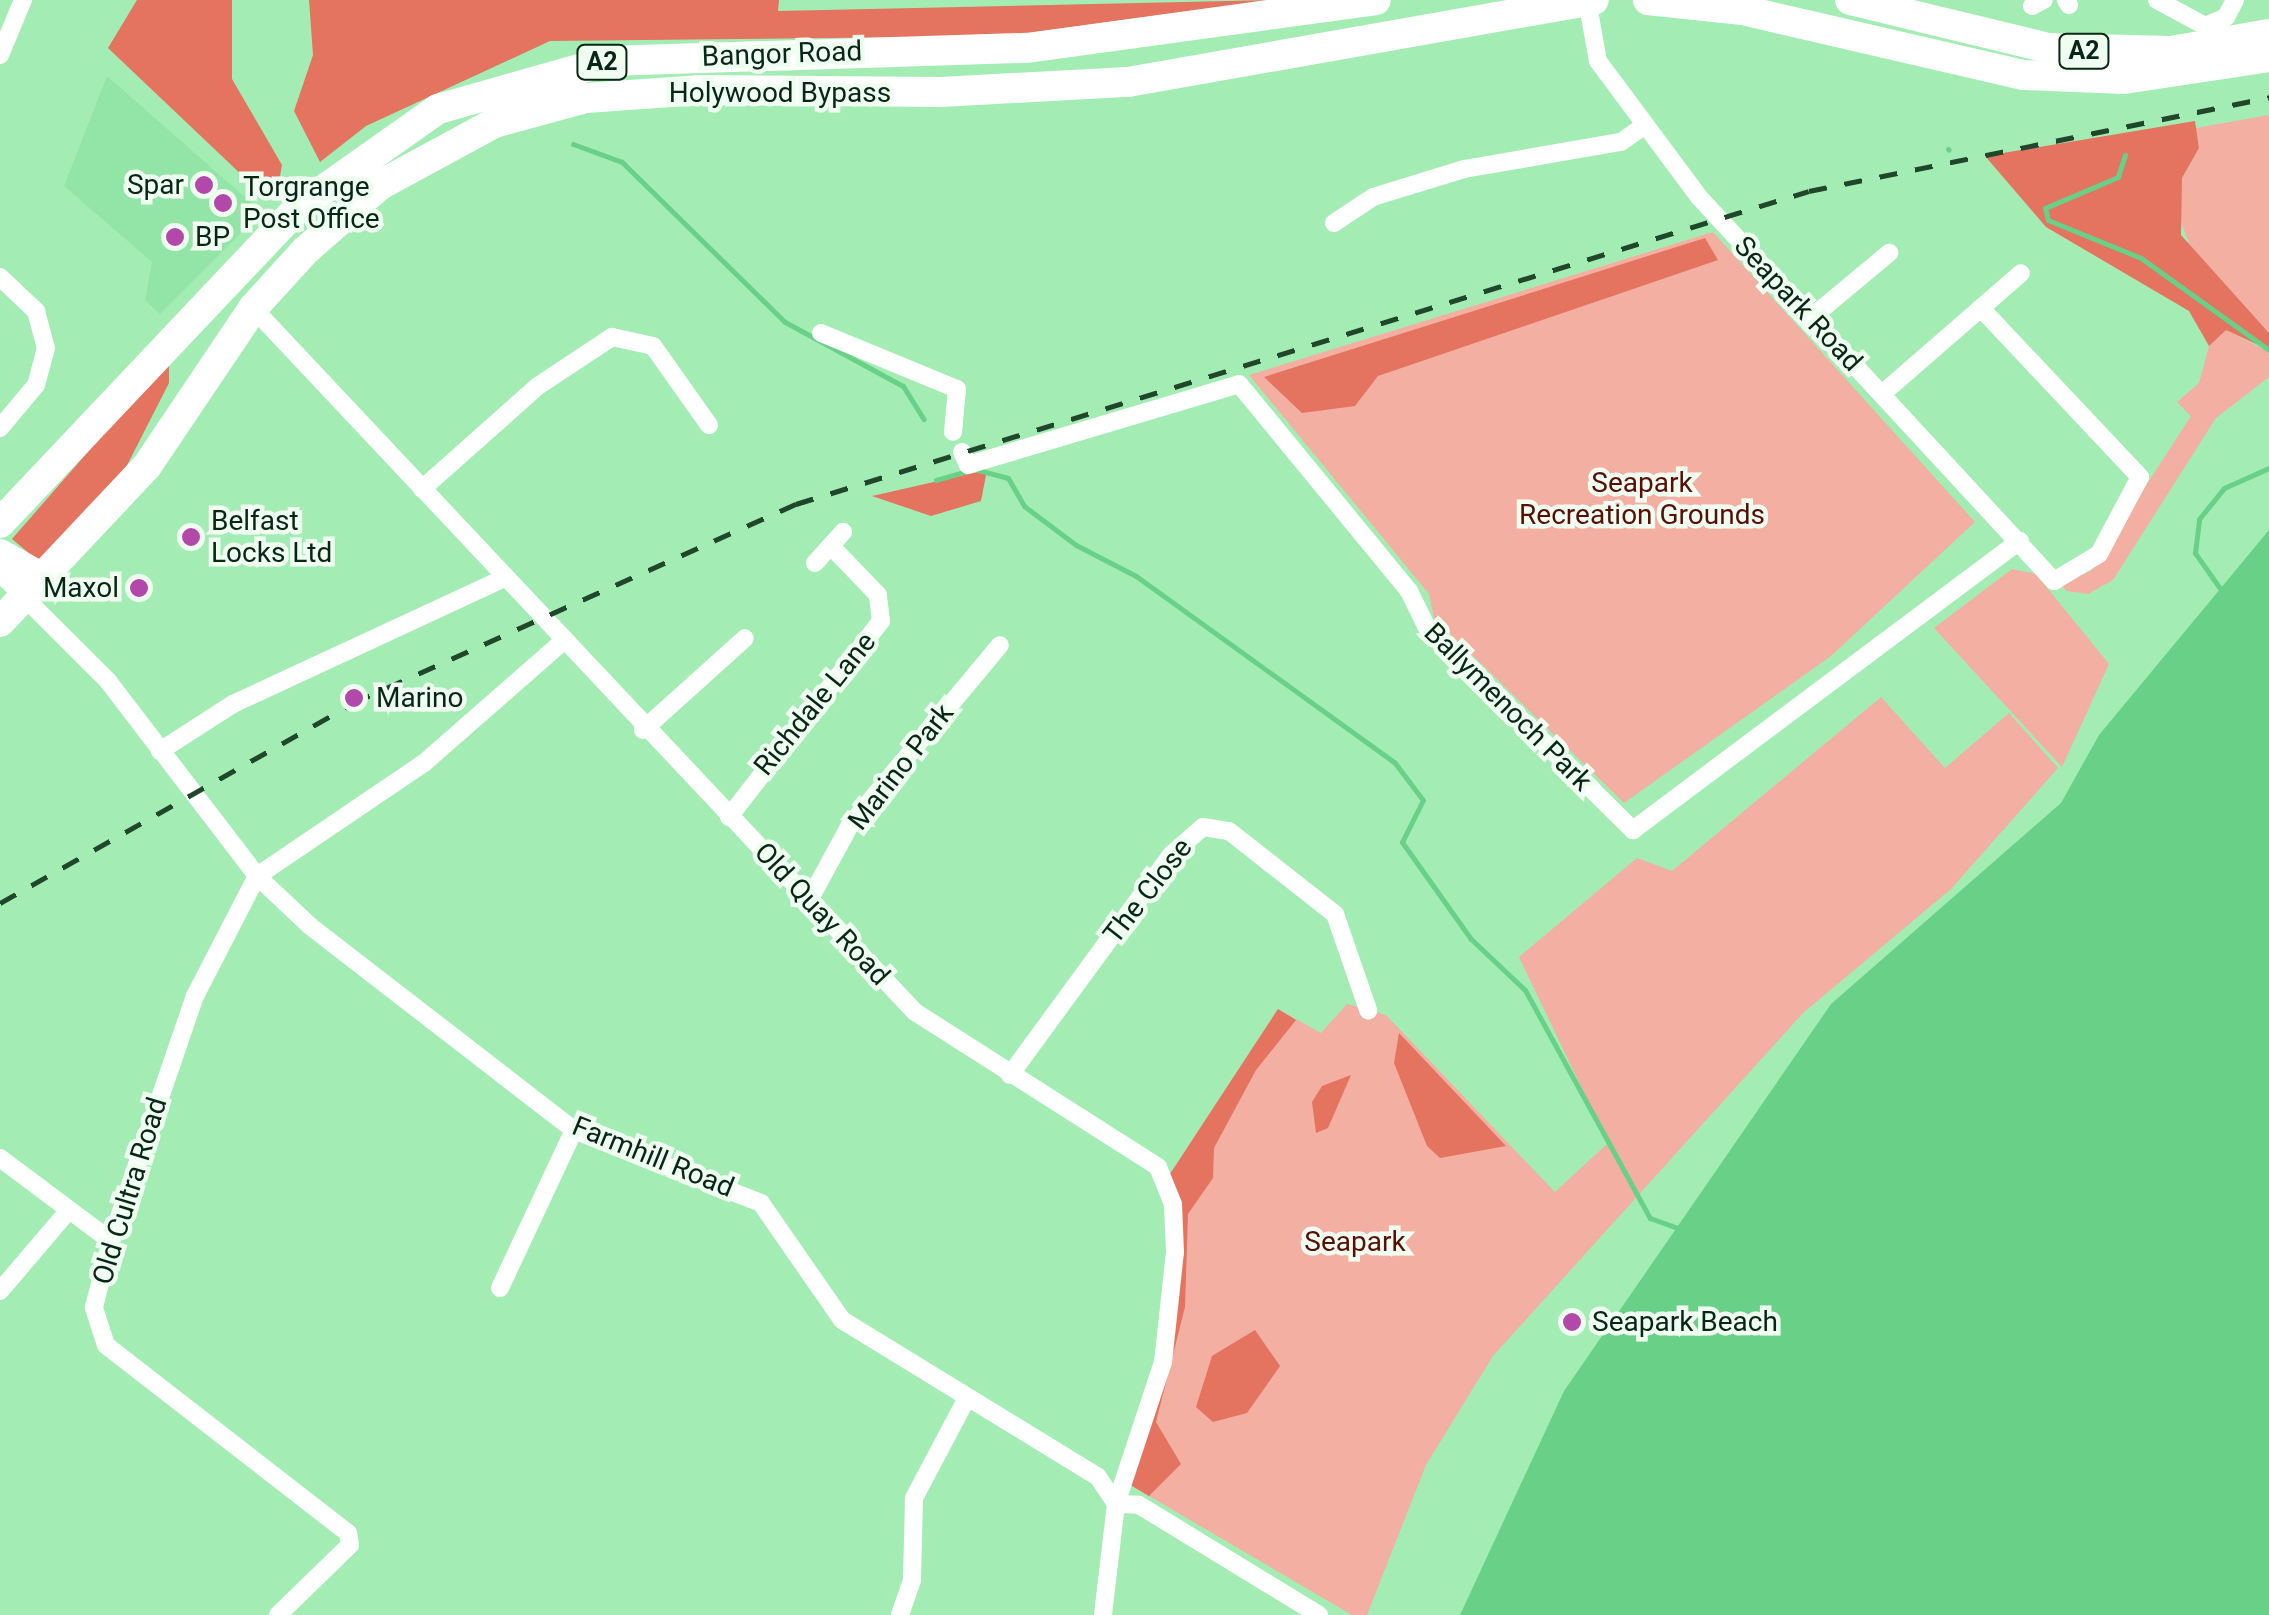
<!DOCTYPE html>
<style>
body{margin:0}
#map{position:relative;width:2269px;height:1615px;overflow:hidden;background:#a3edb4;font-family:Roboto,sans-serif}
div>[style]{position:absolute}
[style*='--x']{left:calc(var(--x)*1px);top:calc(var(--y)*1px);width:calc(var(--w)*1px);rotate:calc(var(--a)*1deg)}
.built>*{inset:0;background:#93e5a7}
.green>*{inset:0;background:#f3afa2}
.forest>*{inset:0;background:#e47360}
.water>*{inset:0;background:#69d187}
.stream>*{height:5px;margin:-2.5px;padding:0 2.5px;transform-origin:2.5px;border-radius:2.5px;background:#69d187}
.minor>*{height:18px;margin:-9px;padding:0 9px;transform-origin:9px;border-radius:9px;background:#fff}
.trunk>*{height:30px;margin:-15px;padding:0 15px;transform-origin:15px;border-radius:15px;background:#fff}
.rail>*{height:5px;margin-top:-2.5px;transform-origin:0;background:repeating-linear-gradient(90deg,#20462c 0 18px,transparent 0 36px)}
.dots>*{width:28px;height:28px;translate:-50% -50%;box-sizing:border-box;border:5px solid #f0fef2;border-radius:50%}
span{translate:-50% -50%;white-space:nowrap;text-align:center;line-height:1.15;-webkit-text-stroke:9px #f0fef2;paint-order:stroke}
.shield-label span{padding:2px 8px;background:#f0fef2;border:2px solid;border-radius:8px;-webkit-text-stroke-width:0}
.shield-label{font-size:25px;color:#082712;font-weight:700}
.street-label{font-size:28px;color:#082712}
.poi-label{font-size:28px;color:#082712}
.right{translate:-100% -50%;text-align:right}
.left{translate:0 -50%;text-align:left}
.park-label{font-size:28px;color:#570f06}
</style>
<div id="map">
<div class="built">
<i style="clip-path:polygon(107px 76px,262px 212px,160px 314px,145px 300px,152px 262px,64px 186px)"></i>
</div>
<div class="green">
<i style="clip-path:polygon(2269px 115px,2269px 333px,2192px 251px,2178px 214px,2182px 178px,2199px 148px,2196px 128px)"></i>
<i style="clip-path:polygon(1713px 232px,1975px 522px,1831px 656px,1624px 803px,1434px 618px,1429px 594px,1249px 375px)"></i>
<i style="clip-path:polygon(2225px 329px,2269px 352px,2269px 377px,2216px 418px,2113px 580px,2088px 594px,2067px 591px,2058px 582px,2091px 571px,2191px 416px,2177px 402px,2199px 383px,2209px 346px)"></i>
<i style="clip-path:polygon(2012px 569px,2036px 574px,2109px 664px,2062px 767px,1934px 628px)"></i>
<i style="clip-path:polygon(1881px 697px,1945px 768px,2009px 713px,2058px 768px,1951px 889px,1803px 1013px,1493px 1356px,1426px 1465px,1367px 1615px,1352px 1615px,1127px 1483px,1165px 1364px,1170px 1174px,1278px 1009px,1321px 1033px,1347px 1004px,1386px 1015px,1555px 1192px,1608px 1143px,1519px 957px,1637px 858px,1672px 871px)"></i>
</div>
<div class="forest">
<i style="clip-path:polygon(137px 0,232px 0,232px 79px,282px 165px,278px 187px,265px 197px,108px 48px)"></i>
<i style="clip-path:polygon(309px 0,779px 0,778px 11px,1272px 0,1004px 36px,550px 41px,366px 126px,320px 162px,294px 111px,313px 55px)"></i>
<i style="clip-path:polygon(2195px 121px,2199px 148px,2182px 178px,2181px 235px,2269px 333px,2269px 350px,2226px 330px,2209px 346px,2189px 311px,2046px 227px,1985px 156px)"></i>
<i style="clip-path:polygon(1705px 238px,1718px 260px,1378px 376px,1355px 406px,1302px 413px,1264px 377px)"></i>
<i style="clip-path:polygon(169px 359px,169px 383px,120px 479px,48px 569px,12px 539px)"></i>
<i style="clip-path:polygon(987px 470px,981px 501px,931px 516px,872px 496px)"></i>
<i style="clip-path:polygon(1278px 1009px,1296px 1020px,1256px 1070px,1214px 1148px,1213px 1178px,1188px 1214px,1185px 1307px,1156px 1422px,1181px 1464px,1149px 1496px,1127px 1483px,1165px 1364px,1170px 1174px)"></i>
<i style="clip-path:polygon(1399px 1033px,1506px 1146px,1440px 1158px,1427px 1146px,1394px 1063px)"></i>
<i style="clip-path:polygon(1351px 1075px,1328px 1128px,1316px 1133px,1312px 1102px,1322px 1086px)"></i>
<i style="clip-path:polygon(1255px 1330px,1280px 1366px,1247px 1413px,1213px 1422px,1196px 1407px,1212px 1356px)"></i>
</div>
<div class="water">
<i style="clip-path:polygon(2269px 530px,2269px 1615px,1460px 1615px,1564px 1391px,1831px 1004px,2061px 803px,2099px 735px)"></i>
</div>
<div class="stream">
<i style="--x:573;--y:144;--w:52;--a:20.2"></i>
<i style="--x:622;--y:162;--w:228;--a:44.5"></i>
<i style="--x:785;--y:322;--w:134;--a:28.5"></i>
<i style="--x:903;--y:386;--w:39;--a:58"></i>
<i style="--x:1948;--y:149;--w:1;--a:45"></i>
<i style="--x:2125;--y:155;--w:23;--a:108"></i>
<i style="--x:2118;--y:177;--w:79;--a:157"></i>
<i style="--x:2045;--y:208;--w:12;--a:76"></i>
<i style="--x:2048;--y:220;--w:100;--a:22.2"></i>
<i style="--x:2141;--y:258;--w:158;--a:35.7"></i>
<i style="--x:978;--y:470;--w:31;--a:15"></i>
<i style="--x:1008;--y:478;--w:32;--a:60"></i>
<i style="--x:1024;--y:506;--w:65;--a:36.9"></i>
<i style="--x:1076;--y:545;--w:68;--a:27.3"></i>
<i style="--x:1136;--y:576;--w:319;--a:35.8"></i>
<i style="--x:1395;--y:763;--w:46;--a:52.9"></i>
<i style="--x:1423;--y:800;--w:47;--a:116.6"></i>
<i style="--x:1402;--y:842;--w:119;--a:54.6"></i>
<i style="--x:1471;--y:939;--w:74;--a:43.4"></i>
<i style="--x:1525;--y:990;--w:260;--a:61.3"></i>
<i style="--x:1650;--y:1218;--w:29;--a:20"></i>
<i style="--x:936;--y:480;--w:32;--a:-16"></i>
<i style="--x:2219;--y:587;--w:42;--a:-125.2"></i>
<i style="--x:2195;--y:553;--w:34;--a:-83"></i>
<i style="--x:2199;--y:519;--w:40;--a:-51"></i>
<i style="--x:2224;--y:488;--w:49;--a:-24"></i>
</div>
<div class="minor">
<i style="--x:1587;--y:0;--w:62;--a:79.8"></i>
<i style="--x:1598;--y:61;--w:169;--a:53.4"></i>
<i style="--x:1699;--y:197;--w:523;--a:47.25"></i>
<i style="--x:2054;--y:581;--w:52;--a:-31"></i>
<i style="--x:2099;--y:554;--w:87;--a:-62"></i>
<i style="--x:2140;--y:477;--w:232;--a:-133.3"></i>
<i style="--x:2066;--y:0;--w:6;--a:59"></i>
<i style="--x:2157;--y:0;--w:55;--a:28.4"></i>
<i style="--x:2205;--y:26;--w:23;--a:-23"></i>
<i style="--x:2226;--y:17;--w:19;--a:-62"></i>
<i style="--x:2032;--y:6;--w:13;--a:-27"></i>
<i style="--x:0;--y:55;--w:60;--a:-67.3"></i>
<i style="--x:1334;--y:223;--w:47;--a:-33.7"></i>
<i style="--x:1373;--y:197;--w:95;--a:-17.1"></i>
<i style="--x:1464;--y:169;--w:159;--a:-9.8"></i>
<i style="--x:1621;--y:142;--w:28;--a:-35"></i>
<i style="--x:0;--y:277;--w:50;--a:43.4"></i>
<i style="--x:36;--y:311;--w:38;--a:75"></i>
<i style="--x:46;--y:348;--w:38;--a:105"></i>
<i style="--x:36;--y:385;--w:56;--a:129.9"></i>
<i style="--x:253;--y:308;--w:966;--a:46.76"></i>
<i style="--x:915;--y:1012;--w:288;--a:32.5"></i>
<i style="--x:1158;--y:1167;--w:40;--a:68"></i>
<i style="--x:1173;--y:1204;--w:48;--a:87.6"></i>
<i style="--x:1175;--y:1252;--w:111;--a:96.2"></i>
<i style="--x:1163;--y:1362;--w:150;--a:108.3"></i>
<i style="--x:1116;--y:1504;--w:112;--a:96.7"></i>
<i style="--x:1811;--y:318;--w:102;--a:-39.8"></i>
<i style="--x:821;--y:333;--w:147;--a:22.4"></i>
<i style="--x:957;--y:389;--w:43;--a:95.3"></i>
<i style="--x:1882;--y:394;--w:184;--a:-41"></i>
<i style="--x:962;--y:452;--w:14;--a:65"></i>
<i style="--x:968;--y:465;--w:283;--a:-16.6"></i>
<i style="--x:1239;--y:384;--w:268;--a:50.6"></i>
<i style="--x:1409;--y:591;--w:39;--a:64"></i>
<i style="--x:1426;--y:626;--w:291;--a:44.6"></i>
<i style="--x:1633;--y:830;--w:483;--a:-36.8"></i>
<i style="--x:422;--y:489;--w:155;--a:-41.6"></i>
<i style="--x:538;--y:386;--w:89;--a:-33.5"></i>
<i style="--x:612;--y:337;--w:42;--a:12.4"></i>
<i style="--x:653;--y:346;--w:97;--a:54.7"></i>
<i style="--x:815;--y:563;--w:42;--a:-47.9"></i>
<i style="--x:0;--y:573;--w:153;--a:45"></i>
<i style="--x:108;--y:681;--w:245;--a:52.6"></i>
<i style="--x:257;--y:876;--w:73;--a:43.3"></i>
<i style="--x:310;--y:926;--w:334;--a:37.7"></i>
<i style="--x:574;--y:1130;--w:201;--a:21.3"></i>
<i style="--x:761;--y:1203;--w:142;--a:55.3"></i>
<i style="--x:842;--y:1320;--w:300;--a:31.5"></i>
<i style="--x:1098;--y:1477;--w:32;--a:56"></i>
<i style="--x:643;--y:730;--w:137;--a:-42"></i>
<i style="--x:160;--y:751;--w:87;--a:-32.8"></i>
<i style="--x:233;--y:704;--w:299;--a:-24.9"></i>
<i style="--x:729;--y:817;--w:248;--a:-52.2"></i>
<i style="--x:881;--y:621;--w:26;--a:-97"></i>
<i style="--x:878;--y:595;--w:68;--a:-133.8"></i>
<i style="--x:812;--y:895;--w:80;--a:-61.5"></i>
<i style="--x:850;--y:825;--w:234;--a:-50.2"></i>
<i style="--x:1010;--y:1075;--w:274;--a:-53.8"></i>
<i style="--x:1172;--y:854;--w:41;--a:-41.1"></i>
<i style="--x:1203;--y:827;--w:26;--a:9"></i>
<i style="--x:1229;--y:831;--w:135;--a:38.1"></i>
<i style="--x:1335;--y:914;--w:102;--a:71"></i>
<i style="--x:0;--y:1158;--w:139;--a:36.8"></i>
<i style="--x:500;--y:1288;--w:174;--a:-64.9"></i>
<i style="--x:0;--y:1291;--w:105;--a:-49.6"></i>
<i style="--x:1116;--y:1504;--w:23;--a:2"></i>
<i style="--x:1139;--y:1505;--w:211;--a:31.4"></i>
<i style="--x:278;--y:1615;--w:100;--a:-44.2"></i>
<i style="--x:350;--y:1545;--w:12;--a:-99"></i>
<i style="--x:348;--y:1533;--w:306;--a:-142.2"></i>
<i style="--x:106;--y:1345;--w:40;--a:-108"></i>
<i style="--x:94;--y:1307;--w:68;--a:-75.6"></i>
<i style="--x:111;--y:1241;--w:259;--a:-71.1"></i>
<i style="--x:195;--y:996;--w:135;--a:-62.7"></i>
<i style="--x:257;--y:876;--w:202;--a:-34.1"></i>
<i style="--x:424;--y:763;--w:184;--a:-41.2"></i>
<i style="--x:900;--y:1615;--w:37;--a:-71"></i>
<i style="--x:912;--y:1580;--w:82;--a:-88.6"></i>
<i style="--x:914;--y:1498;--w:113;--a:-62.1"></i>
</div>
<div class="trunk">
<i style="--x:1648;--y:0;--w:95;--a:6.1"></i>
<i style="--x:1742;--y:10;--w:289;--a:13"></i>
<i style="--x:2024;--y:75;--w:100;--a:2.3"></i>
<i style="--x:2124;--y:79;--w:147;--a:-8.6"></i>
<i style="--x:1850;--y:0;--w:204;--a:13.6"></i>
<i style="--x:2048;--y:48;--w:123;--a:1.4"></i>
<i style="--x:2171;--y:51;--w:99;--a:-9.8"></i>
<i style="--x:0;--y:523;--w:435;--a:-46.6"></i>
<i style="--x:299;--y:207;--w:170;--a:-35.2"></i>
<i style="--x:438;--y:109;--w:177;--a:-15.8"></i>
<i style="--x:608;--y:61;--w:419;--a:-1.8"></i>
<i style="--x:1027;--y:48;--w:352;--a:-7.8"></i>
<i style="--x:0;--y:554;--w:53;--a:29.5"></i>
<i style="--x:0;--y:622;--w:214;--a:-46.7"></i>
<i style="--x:147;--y:466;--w:190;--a:-56.1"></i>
<i style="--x:253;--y:308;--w:77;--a:-47.6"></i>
<i style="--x:305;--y:251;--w:100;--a:-41.3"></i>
<i style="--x:380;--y:185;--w:130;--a:-28.5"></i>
<i style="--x:494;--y:123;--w:95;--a:-15.2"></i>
<i style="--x:586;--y:98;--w:113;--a:-4"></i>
<i style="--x:699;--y:90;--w:242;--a:0.5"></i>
<i style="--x:941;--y:92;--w:187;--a:-3.1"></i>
<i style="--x:1128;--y:82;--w:473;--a:-10"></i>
</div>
<div class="rail">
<i style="--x:0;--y:903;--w:406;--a:-29.5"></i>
<i style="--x:353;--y:703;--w:486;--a:-24.2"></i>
<i style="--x:796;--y:504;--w:1060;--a:-17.17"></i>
<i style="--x:1809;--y:191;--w:470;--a:-11.5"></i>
</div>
<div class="dots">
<i style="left:204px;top:185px;background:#b248a9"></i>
<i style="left:223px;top:203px;background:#b248a9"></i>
<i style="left:175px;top:237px;background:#b248a9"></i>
<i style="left:191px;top:537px;background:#b248a9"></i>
<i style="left:139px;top:588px;background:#b248a9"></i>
<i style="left:354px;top:698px;background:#b248a9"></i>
<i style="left:1572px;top:1322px;background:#b248a9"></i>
</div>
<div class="shield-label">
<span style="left:2084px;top:51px">A2</span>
<span style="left:602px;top:62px">A2</span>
</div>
<div class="street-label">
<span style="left:782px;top:54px;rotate:-2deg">Bangor Road</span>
<span style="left:780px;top:93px">Holywood Bypass</span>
<span style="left:1798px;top:304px;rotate:47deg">Seapark Road</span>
<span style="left:815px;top:704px;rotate:-51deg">Richdale Lane</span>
<span style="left:1508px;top:707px;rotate:45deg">Ballymenoch Park</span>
<span style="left:901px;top:767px;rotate:-52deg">Marino Park</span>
<span style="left:1148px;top:891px;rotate:-52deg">The Close</span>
<span style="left:822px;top:914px;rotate:47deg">Old Quay Road</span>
<span style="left:653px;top:1157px;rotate:22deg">Farmhill Road</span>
<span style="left:130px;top:1191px;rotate:-73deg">Old Cultra Road</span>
</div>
<div class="poi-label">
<span class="right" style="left:184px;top:185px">Spar</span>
<span class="left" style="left:243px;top:203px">Torgrange<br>Post Office</span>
<span class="left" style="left:195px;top:237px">BP</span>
<span class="left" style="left:211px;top:537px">Belfast<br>Locks Ltd</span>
<span class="right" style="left:119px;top:588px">Maxol</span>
<span class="left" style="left:376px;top:698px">Marino</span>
<span class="left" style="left:1592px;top:1322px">Seapark Beach</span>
</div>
<div class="park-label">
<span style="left:1642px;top:499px">Seapark<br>Recreation Grounds</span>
<span style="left:1355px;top:1242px">Seapark</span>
</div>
</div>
